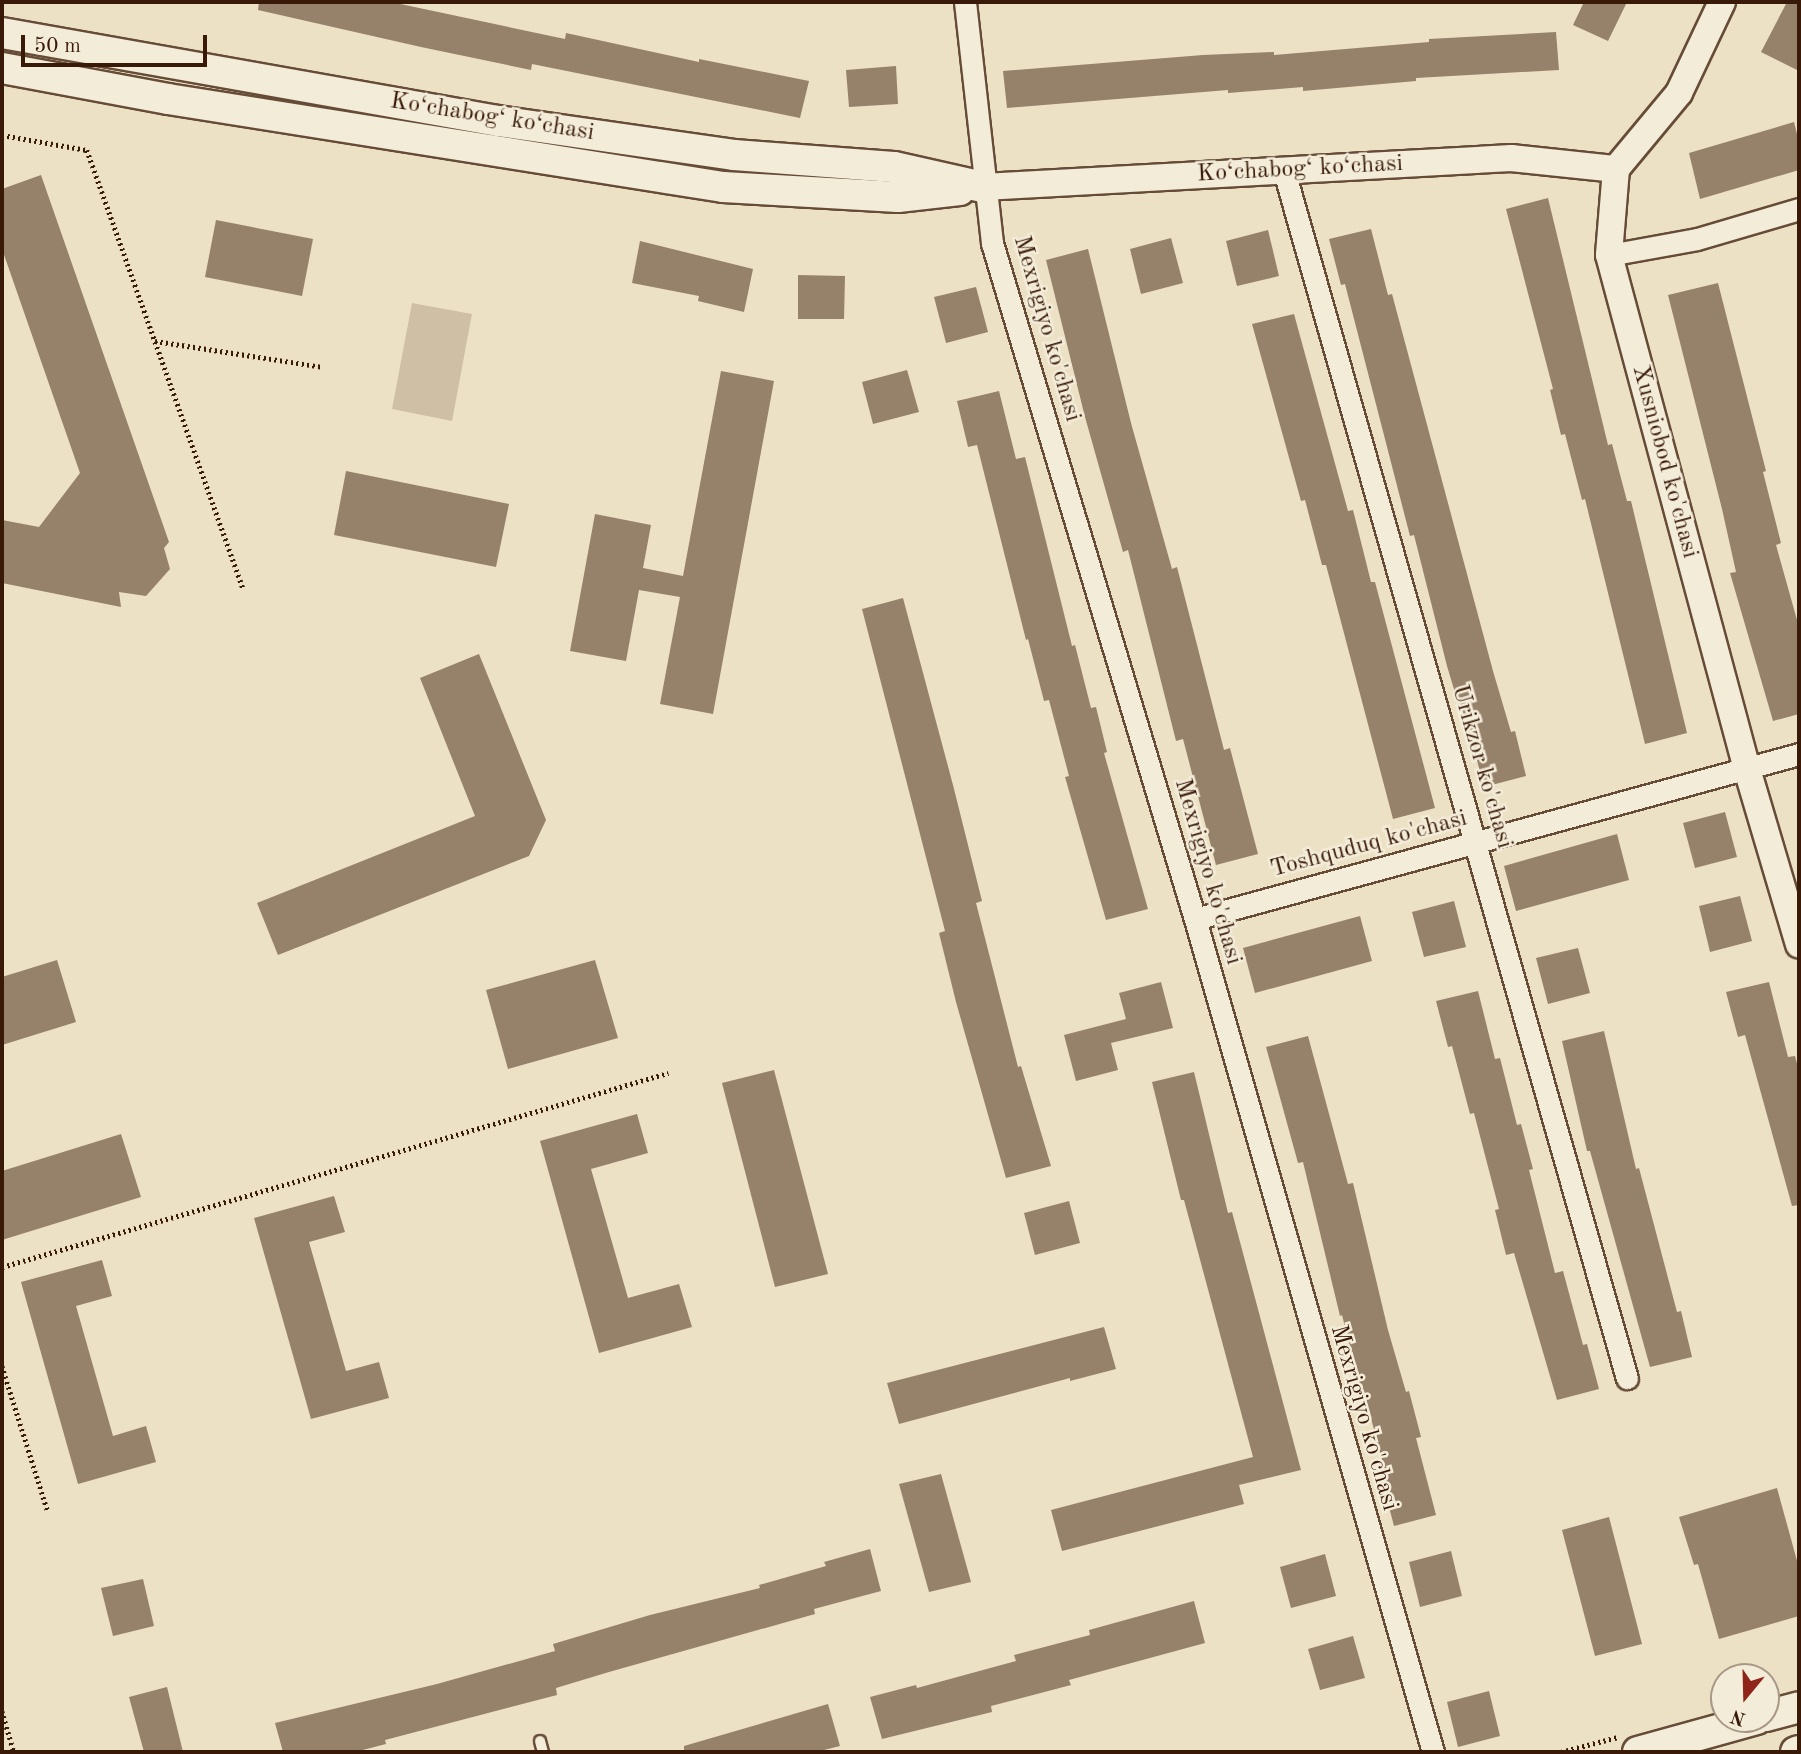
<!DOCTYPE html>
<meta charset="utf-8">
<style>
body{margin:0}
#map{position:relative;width:1801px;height:1754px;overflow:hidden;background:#ece1c5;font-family:"Old Standard TT",serif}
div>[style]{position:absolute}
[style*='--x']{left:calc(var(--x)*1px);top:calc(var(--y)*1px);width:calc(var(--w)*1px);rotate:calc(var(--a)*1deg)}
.green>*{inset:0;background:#cebfa5}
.building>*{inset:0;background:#96816a}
.path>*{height:4.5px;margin-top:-2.25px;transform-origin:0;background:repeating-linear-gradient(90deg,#391a08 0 2px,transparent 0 5.5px)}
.roads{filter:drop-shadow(2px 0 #664c37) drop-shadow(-2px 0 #664c37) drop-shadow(0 2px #664c37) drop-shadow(0 -2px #664c37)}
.service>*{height:10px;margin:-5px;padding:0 5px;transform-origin:5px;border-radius:5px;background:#f3ecd9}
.minor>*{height:21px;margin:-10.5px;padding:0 10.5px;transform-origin:10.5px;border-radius:10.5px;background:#f3ecd9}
.tertiary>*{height:26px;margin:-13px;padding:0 13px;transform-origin:13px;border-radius:13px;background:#f3ecd9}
.secondary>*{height:30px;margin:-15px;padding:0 15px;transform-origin:15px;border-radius:15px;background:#f3ecd9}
span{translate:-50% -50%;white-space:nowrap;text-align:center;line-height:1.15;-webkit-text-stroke:5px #f3ecd9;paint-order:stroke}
.street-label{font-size:24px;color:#391a08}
.frame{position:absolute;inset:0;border:4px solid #391a08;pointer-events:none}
.north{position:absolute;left:1710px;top:1663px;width:70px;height:70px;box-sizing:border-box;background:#f3ecd9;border:2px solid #a99885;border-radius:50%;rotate:199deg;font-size:19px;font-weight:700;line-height:28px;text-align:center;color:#391a08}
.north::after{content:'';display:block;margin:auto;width:24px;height:32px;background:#8f2418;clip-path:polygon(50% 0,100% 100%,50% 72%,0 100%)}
.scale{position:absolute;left:21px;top:35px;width:186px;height:32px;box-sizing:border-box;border:4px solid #391a08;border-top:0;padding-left:9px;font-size:21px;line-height:24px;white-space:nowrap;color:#391a08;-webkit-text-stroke:5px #f3ecd9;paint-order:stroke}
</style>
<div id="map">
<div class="green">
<i style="clip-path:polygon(412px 303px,472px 314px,452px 421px,392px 409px)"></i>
</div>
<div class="building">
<i style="clip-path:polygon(259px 2px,391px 2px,565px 39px,566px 33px,699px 62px,699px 59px,809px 81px,800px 118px,532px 64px,531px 70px,421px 47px,258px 10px)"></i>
<i style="clip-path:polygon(1584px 2px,1627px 2px,1608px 41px,1573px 25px)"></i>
<i style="clip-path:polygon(1787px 2px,1799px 2px,1799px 71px,1761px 52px)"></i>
<i style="clip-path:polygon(1556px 32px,1559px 70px,1416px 78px,1416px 81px,1303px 91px,1303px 87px,1228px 93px,1228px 90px,1007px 108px,1003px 71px,1203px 55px,1274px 52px,1274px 55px,1429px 42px,1429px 39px)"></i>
<i style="clip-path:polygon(896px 66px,898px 104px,849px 107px,846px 70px)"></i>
<i style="clip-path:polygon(1794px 122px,1799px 142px,1799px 170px,1700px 199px,1689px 153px)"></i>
<i style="clip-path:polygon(41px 175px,169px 542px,164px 548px,170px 569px,146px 596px,119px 592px,121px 607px,2px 583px,2px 520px,39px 527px,80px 473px,2px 249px,2px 189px)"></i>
<i style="clip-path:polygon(1548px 198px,1608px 445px,1612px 444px,1627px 501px,1631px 501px,1687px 733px,1645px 744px,1585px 499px,1582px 500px,1565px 434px,1561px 435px,1550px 390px,1553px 389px,1506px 209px)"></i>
<i style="clip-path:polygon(216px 220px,313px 239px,302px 296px,205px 277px)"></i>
<i style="clip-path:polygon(1371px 229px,1388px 295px,1392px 294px,1493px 671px,1511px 732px,1515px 731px,1526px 776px,1484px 787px,1468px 726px,1465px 726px,1447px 666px,1414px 535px,1410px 536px,1345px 284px,1341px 285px,1329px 239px)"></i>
<i style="clip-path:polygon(1268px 230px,1279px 276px,1237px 286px,1226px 241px)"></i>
<i style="clip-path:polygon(1171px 238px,1183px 283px,1141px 294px,1130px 249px)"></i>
<i style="clip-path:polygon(640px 241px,753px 269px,744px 312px,698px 301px,699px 296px,632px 283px)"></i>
<i style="clip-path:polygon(1088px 249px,1131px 423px,1172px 569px,1177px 567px,1224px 750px,1230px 748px,1258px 854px,1216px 865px,1183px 739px,1176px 741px,1128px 550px,1123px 552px,1085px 417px,1046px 260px)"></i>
<i style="clip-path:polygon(798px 275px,845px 276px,844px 319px,798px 319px)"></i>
<i style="clip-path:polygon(1718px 283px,1766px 471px,1763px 472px,1781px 543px,1776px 545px,1799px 627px,1799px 714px,1773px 721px,1730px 573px,1736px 572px,1722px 509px,1668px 295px)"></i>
<i style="clip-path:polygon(976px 287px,988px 332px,946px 343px,934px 297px)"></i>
<i style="clip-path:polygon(1294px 314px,1348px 511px,1353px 510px,1371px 582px,1375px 582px,1435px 808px,1393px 819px,1326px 565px,1322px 565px,1305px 500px,1301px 501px,1252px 324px)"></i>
<i style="clip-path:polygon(907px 370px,919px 412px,873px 424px,862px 382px)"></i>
<i style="clip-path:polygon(721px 371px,774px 381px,713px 714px,660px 704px,680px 597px,639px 590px,626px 661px,570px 651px,595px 514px,651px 525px,643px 568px,683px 576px)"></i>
<i style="clip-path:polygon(999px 391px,1016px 459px,1025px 457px,1072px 646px,1075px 645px,1091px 708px,1096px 707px,1107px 752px,1104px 753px,1148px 909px,1106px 920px,1065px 777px,1069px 776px,1049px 700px,1044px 701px,1028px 639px,1026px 640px,977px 445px,968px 447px,957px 401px)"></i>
<i style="clip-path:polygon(346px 471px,509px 504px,496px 567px,334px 535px)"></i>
<i style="clip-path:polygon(903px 598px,953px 785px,982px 901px,976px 903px,1018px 1067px,1021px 1066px,1051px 1166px,1006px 1178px,956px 1002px,939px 933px,945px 931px,862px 609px)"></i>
<i style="clip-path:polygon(479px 654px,546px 820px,529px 856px,278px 955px,257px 903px,475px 816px,420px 678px)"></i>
<i style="clip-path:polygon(1725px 812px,1737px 857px,1695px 868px,1683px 823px)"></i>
<i style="clip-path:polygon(1617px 834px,1629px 880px,1516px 911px,1504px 866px)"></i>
<i style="clip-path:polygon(1740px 896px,1752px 941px,1710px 952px,1699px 906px)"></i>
<i style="clip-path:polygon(1454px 901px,1466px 947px,1424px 957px,1412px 912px)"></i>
<i style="clip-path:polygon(1360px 916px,1372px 961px,1255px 993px,1243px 948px)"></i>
<i style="clip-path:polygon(1578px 948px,1590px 993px,1548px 1004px,1536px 958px)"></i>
<i style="clip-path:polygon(57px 960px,76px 1022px,2px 1045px,2px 977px)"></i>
<i style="clip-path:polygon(595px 960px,618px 1038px,508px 1069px,486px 990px)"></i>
<i style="clip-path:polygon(1161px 982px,1173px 1028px,1111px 1043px,1118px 1070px,1076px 1081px,1064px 1035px,1126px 1019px,1119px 993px)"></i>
<i style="clip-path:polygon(1769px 982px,1788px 1057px,1795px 1056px,1799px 1071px,1799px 1205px,1792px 1206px,1745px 1035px,1738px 1037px,1726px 992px)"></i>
<i style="clip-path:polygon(1478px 991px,1495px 1059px,1500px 1058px,1517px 1125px,1521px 1124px,1533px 1169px,1529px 1170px,1555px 1273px,1563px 1271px,1583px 1345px,1587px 1344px,1599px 1389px,1557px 1400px,1514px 1253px,1506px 1255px,1495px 1210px,1499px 1209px,1474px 1113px,1470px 1114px,1452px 1046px,1448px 1047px,1436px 1001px)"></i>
<i style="clip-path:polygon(1604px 1031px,1636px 1169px,1639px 1168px,1677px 1312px,1681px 1311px,1692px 1357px,1650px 1367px,1590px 1151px,1587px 1151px,1562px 1041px)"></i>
<i style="clip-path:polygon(1308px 1036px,1348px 1184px,1353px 1183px,1388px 1330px,1406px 1392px,1409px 1391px,1421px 1437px,1416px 1438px,1436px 1515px,1394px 1526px,1382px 1480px,1387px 1479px,1362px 1384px,1360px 1385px,1342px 1315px,1340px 1316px,1303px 1162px,1298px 1163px,1266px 1047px)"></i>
<i style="clip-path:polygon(774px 1070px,828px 1274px,775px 1287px,722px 1083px)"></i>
<i style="clip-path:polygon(1194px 1072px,1228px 1213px,1232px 1212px,1301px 1470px,1239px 1485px,1244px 1504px,1062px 1551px,1051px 1510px,1253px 1457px,1184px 1200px,1181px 1200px,1152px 1082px)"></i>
<i style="clip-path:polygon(637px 1114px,648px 1153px,591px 1169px,628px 1298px,679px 1284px,692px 1327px,599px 1353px,540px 1141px)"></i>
<i style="clip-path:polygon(121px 1134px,141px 1197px,2px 1240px,2px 1171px)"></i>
<i style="clip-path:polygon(334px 1196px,345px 1232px,309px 1242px,346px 1371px,379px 1362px,389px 1398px,311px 1419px,254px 1218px)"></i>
<i style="clip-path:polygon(1069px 1201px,1080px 1243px,1035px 1255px,1024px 1213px)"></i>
<i style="clip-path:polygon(102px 1260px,112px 1296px,76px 1306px,113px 1436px,146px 1426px,156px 1462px,78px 1484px,21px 1282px)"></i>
<i style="clip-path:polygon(1104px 1327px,1116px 1369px,1070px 1381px,1070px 1378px,899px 1424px,887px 1383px)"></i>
<i style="clip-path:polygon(941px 1474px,971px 1582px,929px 1592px,899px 1484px)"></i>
<i style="clip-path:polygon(1777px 1488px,1799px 1568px,1799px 1616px,1719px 1639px,1698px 1564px,1694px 1565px,1679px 1517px)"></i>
<i style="clip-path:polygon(1609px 1517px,1642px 1644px,1595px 1656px,1562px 1530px)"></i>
<i style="clip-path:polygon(870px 1549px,881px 1591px,814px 1609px,815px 1614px,609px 1672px,556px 1688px,557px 1695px,385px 1740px,386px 1744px,355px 1752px,283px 1752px,275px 1723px,437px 1684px,555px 1651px,553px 1644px,650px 1615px,760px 1588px,759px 1585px,826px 1566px,824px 1562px)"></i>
<i style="clip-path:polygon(1451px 1551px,1462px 1596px,1420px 1607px,1409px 1562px)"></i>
<i style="clip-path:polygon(1325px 1554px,1336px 1596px,1291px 1608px,1280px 1567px)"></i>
<i style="clip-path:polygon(143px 1579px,154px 1626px,113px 1636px,101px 1588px)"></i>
<i style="clip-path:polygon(1194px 1601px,1205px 1643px,1069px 1680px,1071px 1685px,991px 1706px,992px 1712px,882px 1739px,870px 1697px,916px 1685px,917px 1688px,1016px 1661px,1014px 1655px,1090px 1635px,1089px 1630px)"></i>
<i style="clip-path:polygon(1353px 1636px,1365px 1678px,1320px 1690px,1308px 1649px)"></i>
<i style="clip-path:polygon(167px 1687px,183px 1752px,144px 1752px,129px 1697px)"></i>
<i style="clip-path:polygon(1489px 1691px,1500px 1736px,1458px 1747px,1447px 1702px)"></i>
<i style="clip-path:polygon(828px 1704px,840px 1746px,816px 1752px,684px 1752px,684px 1746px)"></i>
</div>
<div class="path">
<i style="--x:2;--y:135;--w:86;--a:10"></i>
<i style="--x:87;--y:150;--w:466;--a:70.4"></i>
<i style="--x:155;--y:341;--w:169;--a:8.8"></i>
<i style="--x:2;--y:1267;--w:694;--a:-16.24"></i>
<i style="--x:2;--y:1366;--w:153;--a:72.5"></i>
<i style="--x:2;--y:1711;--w:43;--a:73.7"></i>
<i style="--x:1561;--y:1752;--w:59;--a:-14.7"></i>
</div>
<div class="roads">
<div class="service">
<i style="--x:540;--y:1741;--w:11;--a:75"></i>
</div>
<div class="minor">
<i style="--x:965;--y:2;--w:243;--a:83.6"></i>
<i style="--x:992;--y:243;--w:706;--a:73.29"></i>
<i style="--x:1195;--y:919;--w:866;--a:74.05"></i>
<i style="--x:1284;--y:171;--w:1255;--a:74.14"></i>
<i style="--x:1609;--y:255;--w:89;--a:-10.3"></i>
<i style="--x:1697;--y:239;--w:106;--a:-16.4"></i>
<i style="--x:1195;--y:919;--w:626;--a:-15.28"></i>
</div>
<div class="tertiary">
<i style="--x:1722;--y:2;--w:101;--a:115.3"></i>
<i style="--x:1679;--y:93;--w:99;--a:129.7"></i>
<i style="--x:1616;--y:169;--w:86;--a:94.7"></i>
<i style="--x:1609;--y:255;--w:532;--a:74.97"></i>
<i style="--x:1747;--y:769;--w:183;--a:73.5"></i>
<i style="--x:983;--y:187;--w:529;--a:-3.14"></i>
<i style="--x:1511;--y:158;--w:106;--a:6"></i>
</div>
<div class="secondary">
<i style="--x:2;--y:33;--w:504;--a:10.06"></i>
<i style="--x:498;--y:121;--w:238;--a:8.2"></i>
<i style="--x:734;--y:155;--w:160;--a:4.3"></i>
<i style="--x:894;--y:167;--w:91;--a:12.7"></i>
<i style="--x:2;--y:68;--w:169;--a:10.6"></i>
<i style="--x:168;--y:99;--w:562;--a:9.01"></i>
<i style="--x:723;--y:187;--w:175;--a:3.3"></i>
<i style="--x:898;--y:197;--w:62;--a:-6.4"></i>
<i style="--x:1766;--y:1716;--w:34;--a:-15"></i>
<i style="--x:1638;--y:1752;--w:123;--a:-15.5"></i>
<i style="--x:1796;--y:1752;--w:3;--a:-18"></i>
</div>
</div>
<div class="street-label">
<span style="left:492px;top:118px;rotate:9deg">Ko‘chabog‘ ko‘chasi</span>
<span style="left:1300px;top:170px;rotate:-3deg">Ko‘chabog‘ ko‘chasi</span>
<span style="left:1046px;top:329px;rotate:74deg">Mexrigiyo ko'chasi</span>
<span style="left:1664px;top:462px;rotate:75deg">Xusniobod ko'chasi</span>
<span style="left:1481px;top:767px;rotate:74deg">Urikzor ko'chasi</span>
<span style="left:1369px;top:845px;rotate:-15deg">Toshquduq ko'chasi</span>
<span style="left:1207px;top:872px;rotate:74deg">Mexrigiyo ko'chasi</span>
<span style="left:1363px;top:1418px;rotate:74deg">Mexrigiyo ko'chasi</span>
</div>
<div class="frame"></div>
<div class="north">N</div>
<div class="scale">50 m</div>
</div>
